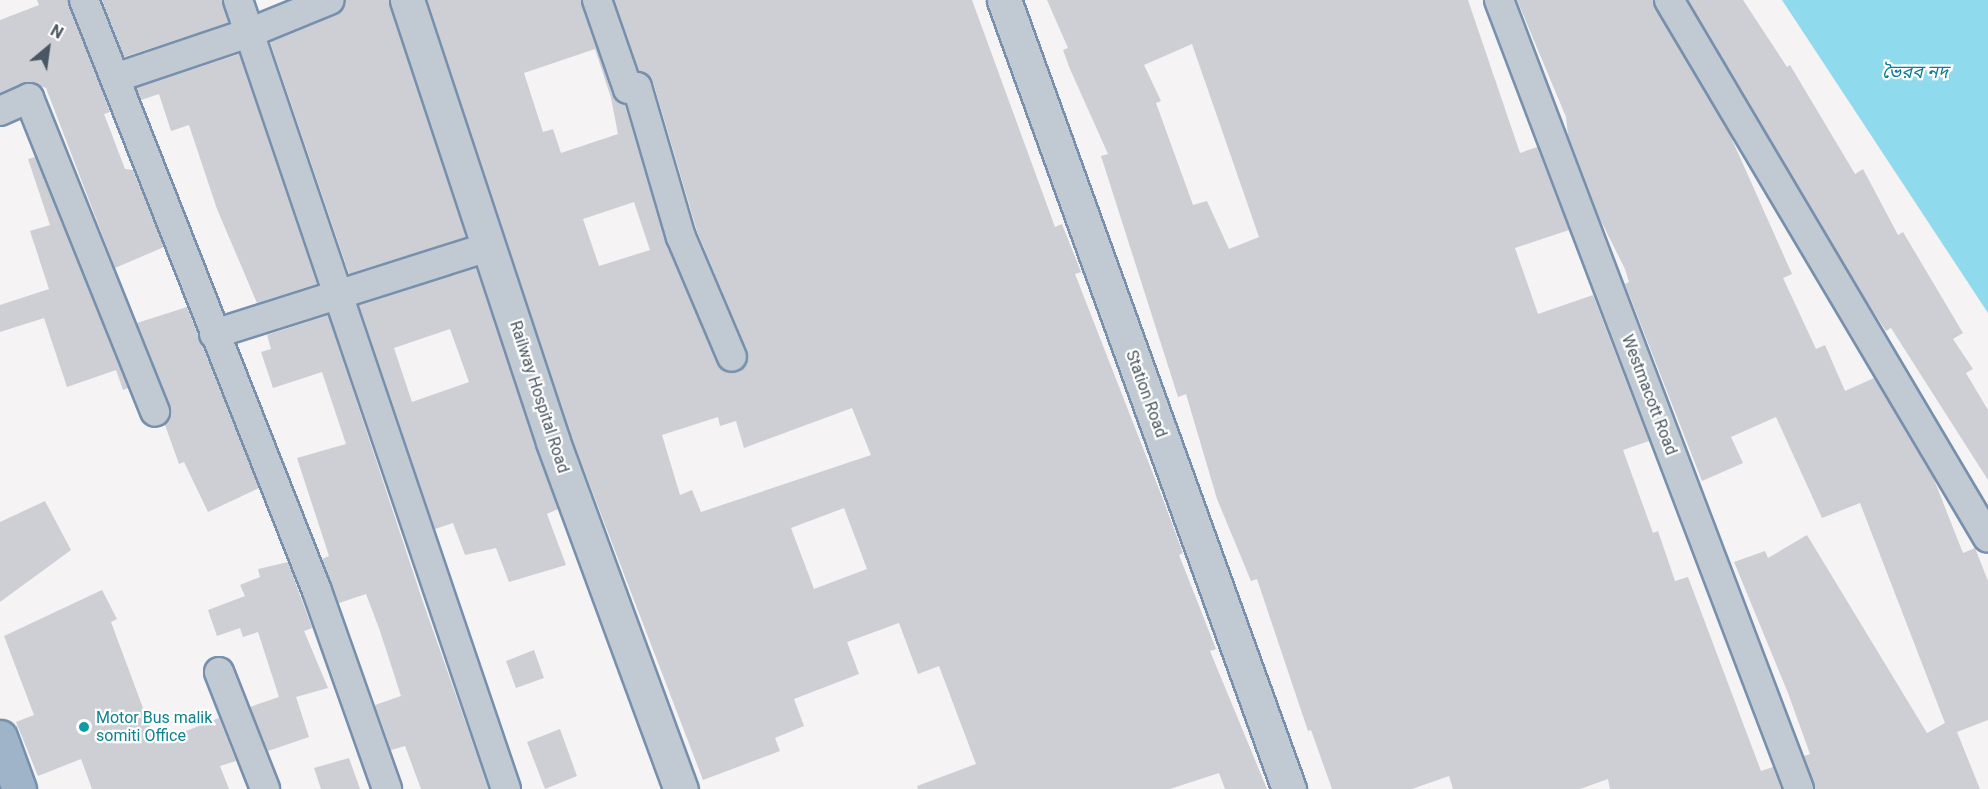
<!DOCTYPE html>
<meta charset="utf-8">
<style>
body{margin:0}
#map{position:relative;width:1988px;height:789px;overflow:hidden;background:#f5f3f3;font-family:Roboto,"Noto Sans Bengali",sans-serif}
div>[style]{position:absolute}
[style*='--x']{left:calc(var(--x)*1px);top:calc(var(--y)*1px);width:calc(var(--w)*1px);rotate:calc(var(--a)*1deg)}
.water>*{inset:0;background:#90daee}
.building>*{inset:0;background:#cdcfd5}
.roads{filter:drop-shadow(2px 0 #7690ad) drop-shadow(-2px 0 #7690ad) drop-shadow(0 2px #7690ad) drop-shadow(0 -2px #7690ad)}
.minor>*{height:28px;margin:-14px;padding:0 14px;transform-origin:14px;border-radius:14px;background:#c1cad2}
.tertiary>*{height:33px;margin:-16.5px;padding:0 16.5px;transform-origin:16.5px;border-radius:16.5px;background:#c1cad2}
.trunk>*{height:33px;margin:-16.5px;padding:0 16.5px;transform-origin:16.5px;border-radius:16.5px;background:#9fb4c9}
.dots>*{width:16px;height:16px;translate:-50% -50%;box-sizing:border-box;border:3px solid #fff;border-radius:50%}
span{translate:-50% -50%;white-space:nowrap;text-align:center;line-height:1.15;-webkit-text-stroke:4.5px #fff;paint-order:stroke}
.street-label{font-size:16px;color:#4a5661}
.culture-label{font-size:16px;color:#0d838f}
.left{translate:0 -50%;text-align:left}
.water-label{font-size:18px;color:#0c7c9b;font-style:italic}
.north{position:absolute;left:18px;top:18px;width:60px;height:60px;-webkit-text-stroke:4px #fff;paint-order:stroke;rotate:29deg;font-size:16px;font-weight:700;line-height:24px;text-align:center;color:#4a5661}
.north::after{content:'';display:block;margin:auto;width:21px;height:27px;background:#4a5661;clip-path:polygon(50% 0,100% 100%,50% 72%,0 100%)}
</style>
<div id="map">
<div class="water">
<i style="clip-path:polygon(1782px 0,1988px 0,1988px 313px)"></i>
</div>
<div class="building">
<i style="clip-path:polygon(37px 0,68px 0,110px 112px,104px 114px,125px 169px,133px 170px,164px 247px,115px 268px,46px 88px,30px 82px,0 93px,0 20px,39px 5px)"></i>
<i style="clip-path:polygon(102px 0,222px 0,228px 23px,124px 57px)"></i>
<i style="clip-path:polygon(346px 0,389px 0,466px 237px,349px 274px,270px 42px,336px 15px)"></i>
<i style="clip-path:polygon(evenodd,427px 0,581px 0,612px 94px,625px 105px,666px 243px,717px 363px,731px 373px,745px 366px,747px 351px,697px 231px,653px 82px,639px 71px,614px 0,972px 0,1055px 227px,1062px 224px,1081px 272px,1075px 274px,1164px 502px,1183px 553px,1179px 555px,1216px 649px,1210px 651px,1267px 789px,1225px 789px,1219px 773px,1170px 789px,918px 789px,917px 786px,976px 764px,939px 666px,918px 674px,899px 623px,847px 642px,859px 674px,794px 699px,804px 726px,775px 738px,780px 751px,703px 780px,571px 436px,427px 0,595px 49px,611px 98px,618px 134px,561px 153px,553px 129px,543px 132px,524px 73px,595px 49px,427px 0,634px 202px,650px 250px,599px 266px,583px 219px,634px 202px,427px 0,852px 408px,871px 455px,701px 512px,692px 490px,680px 495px,662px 435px,718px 417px,720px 426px,736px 421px,744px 448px,852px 408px,427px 0,844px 508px,867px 569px,814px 589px,791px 528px,844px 508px)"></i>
<i style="clip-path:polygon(evenodd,1047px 0,1468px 0,1520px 153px,1537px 147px,1569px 230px,1515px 248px,1538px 314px,1593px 295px,1649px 441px,1623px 450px,1653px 533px,1658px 531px,1675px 581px,1688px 577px,1761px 771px,1773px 767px,1781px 789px,1610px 789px,1608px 779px,1580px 789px,1453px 789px,1449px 776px,1412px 789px,1332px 789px,1311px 730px,1308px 731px,1257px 579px,1251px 581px,1217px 499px,1186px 394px,1178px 397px,1101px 156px,1108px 154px,1070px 69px,1063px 50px,1068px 48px,1047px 0,1192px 44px,1259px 237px,1229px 249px,1207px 201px,1193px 205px,1156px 103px,1161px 101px,1144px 65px,1192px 44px)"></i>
<i style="clip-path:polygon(1517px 0,1653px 0,1730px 135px,1792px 274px,1783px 278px,1816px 349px,1825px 345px,1845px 391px,1874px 378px,1933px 477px,1963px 553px,1975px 548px,1988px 581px,1988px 720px,1957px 732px,1980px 789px,1815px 789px,1804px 756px,1810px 754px,1788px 693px,1734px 562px,1765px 551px,1768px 558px,1807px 535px,1927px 733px,1945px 723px,1860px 503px,1822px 518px,1776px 417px,1731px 437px,1743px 463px,1702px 481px,1625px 284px,1629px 282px,1625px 269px,1600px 219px,1568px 136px,1566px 117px)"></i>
<i style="clip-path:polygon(1688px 0,1743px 0,1787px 67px,1790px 65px,1855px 174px,1863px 169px,1898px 235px,1903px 232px,1963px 333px,1953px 339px,1973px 369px,1966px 373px,1988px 410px,1988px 480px,1891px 328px,1886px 331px,1865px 299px)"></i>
<i style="clip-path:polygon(239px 54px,317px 284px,257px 303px,217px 209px,189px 125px,171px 131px,159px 94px,141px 100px,136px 88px)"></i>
<i style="clip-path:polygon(35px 157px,128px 388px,123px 390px,116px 370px,67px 387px,44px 318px,0 332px,0 305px,49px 289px,30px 231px,50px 225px,28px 159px)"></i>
<i style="clip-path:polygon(evenodd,476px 268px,558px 509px,547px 514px,566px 565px,509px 582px,496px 548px,465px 555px,453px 523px,435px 529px,359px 305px,476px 268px,450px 329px,469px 382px,412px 402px,394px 348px,450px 329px)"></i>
<i style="clip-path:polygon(187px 307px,259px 488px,208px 512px,184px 462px,179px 464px,165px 425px,171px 415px,170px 406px,137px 323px)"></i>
<i style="clip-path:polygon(328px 315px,423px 602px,489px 789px,421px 789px,405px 746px,391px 750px,375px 705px,401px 696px,380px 631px,366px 594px,339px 603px,322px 559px,329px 556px,297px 458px,346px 444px,322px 372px,273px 388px,261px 352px,271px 349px,267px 335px)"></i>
<i style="clip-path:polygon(45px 501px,71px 550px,0 602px,0 522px)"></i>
<i style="clip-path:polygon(288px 562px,312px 628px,304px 631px,328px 688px,296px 697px,309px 737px,268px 751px,250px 707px,279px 697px,258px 632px,243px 637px,240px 628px,217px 636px,208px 610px,245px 596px,240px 585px,260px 577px,258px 569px)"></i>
<i style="clip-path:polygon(102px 590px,117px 619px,111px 622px,156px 743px,219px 718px,236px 761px,220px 766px,229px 789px,92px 789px,81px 759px,38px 776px,16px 722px,34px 715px,4px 636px)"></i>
<i style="clip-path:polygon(534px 650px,544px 678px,516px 688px,506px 661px)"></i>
<i style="clip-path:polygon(560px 729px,577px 776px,545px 789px,527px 742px)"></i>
<i style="clip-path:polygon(349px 758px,360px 789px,321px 789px,314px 768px)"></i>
</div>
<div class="roads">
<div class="minor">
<i style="--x:84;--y:0;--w:635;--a:68.48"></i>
<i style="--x:317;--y:591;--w:210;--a:70.5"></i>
<i style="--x:238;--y:0;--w:833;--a:71.24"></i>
<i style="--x:597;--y:0;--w:94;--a:70.8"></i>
<i style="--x:628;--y:89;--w:9;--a:-13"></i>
<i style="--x:637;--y:87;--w:156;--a:73.7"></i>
<i style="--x:681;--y:237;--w:130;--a:67"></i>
<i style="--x:1499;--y:0;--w:844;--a:69.18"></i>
<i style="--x:1669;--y:0;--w:625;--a:59.33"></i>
<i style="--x:115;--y:78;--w:141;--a:-18.6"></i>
<i style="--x:249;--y:33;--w:87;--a:-22.2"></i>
<i style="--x:0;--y:111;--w:32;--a:-24"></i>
<i style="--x:29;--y:98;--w:338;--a:68.1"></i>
<i style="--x:214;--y:334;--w:288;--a:-17.6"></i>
<i style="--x:219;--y:672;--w:126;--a:68.5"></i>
</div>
<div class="tertiary">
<i style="--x:407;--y:0;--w:465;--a:71.7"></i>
<i style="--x:553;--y:442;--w:370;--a:69.8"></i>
<i style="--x:1004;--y:0;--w:839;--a:70.14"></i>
</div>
<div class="trunk">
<i style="--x:0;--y:737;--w:55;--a:69.9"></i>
</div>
</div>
<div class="dots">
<i style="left:84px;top:727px;background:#0f9aa8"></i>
</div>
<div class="street-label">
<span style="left:1146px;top:394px;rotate:70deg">Station Road</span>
<span style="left:1649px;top:395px;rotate:69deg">Westmacott Road</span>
<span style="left:539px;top:397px;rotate:72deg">Railway Hospital Road</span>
</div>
<div class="culture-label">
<span class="left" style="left:96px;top:727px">Motor Bus malik<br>somiti Office</span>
</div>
<div class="water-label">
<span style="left:1915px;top:72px">ভৈরব নদ</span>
</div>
<div class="north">N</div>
</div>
